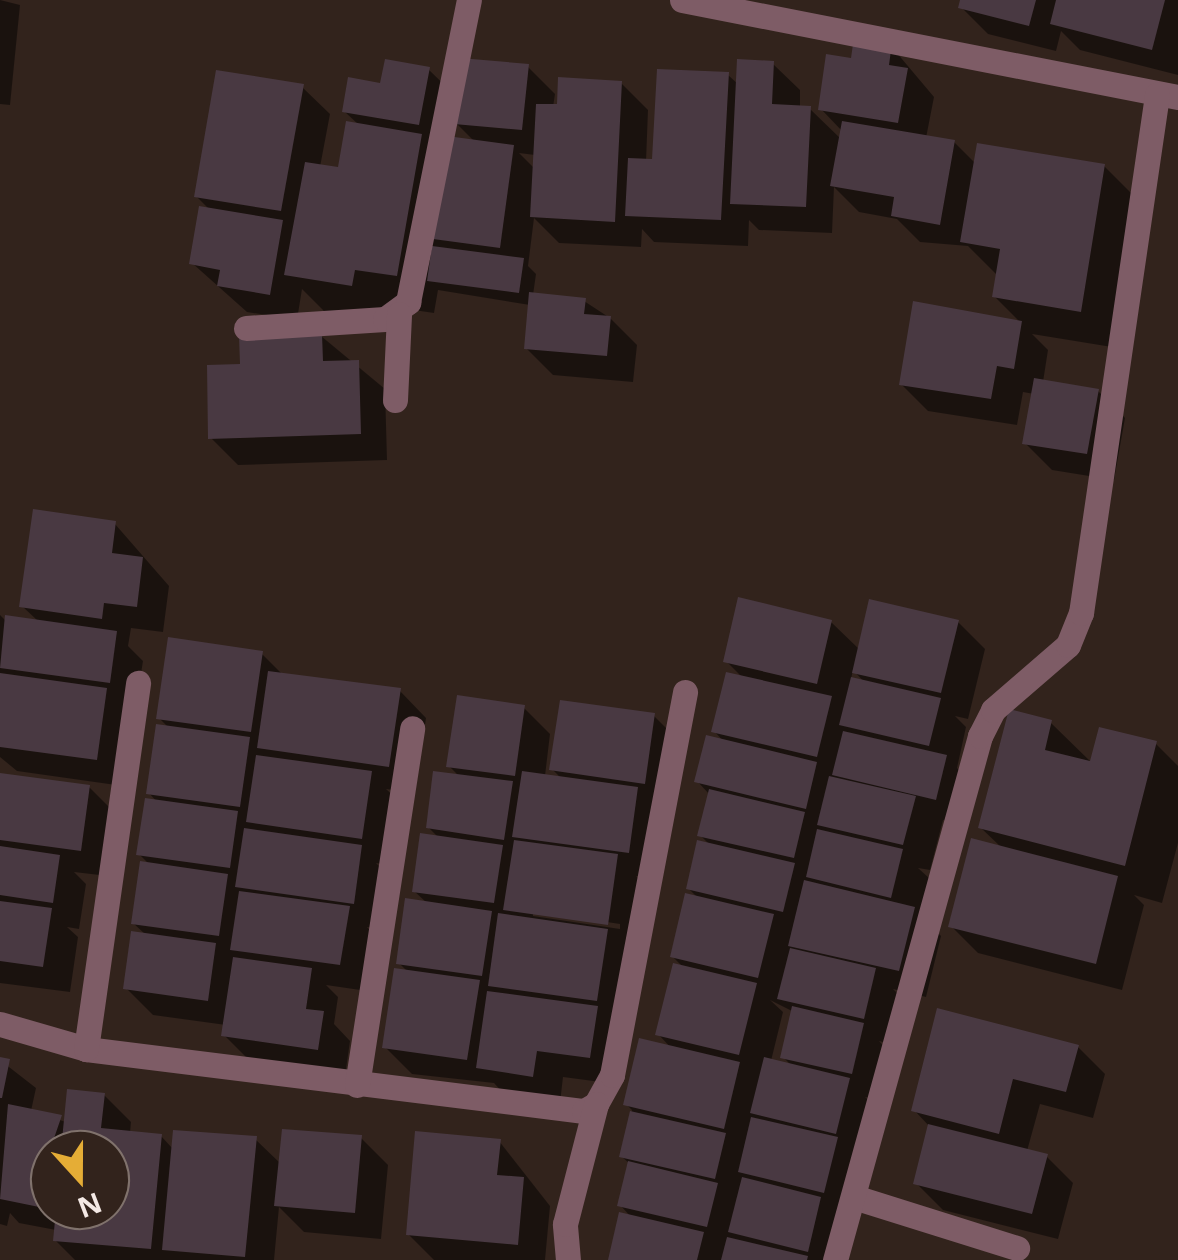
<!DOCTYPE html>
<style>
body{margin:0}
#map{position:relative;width:1178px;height:1260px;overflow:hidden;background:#32231c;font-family:"Noto Sans",sans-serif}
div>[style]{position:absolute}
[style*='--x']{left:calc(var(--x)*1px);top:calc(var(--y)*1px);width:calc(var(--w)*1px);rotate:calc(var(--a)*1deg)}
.shadow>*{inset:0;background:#0007}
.building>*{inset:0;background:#493942}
.minor>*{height:25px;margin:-12.5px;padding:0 12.5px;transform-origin:12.5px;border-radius:12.5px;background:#7e5c66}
span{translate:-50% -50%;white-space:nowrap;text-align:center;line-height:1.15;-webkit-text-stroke:9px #32231c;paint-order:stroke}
.north{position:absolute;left:30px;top:1130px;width:100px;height:100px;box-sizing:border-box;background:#32231c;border:2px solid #80726c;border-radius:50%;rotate:159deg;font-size:28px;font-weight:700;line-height:40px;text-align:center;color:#f4e9e5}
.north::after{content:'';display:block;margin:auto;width:35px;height:45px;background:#e5ad36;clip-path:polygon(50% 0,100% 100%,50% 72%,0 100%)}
</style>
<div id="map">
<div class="shadow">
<i style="clip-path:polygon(0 0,20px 5px,10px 105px,0 104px)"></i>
<i style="clip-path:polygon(963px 0,1178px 0,1178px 75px,1080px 50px,1061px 31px,1056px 51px,988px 34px,961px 7px)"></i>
<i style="clip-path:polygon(evenodd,891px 46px,934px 97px,926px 138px,954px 142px,976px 164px,1104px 166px,1142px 204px,1118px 348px,1032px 334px,1048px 350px,1043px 382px,1098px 391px,1125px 418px,1114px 480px,1052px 470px,1025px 443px,1034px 394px,1023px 392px,1017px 425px,928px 411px,901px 384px,1021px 323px,994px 296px,998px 276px,968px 246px,920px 242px,897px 219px,859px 212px,834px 187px,832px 233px,759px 230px,749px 220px,748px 246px,654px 242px,642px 229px,641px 247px,559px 243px,534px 218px,528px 266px,536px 274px,533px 295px,584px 301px,610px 318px,637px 345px,633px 382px,553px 375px,526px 348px,530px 305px,438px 290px,434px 313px,393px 307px,325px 312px,302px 289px,297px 320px,247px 312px,192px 263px,211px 211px,196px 196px,302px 87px,330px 114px,320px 167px,340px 170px,360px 126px,345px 112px,382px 85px,428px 69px,459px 99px,528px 67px,555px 94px,553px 107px,621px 83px,648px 110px,646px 162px,654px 162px,728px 75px,738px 84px,773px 64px,800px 90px,800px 108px,810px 109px,841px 139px,842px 131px,821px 109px,853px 61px,891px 46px,456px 123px,475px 142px,448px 138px,456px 123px,891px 46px,519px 153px,535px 155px,535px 169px,519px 153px)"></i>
<i style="clip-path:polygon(321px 336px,385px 389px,387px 460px,238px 465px,211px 438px,243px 367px)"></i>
<i style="clip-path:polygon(115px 524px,169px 586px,163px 632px,131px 628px,128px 646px,143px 661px,123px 786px,17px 771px,0 757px,0 615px,7px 622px,39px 622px,22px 606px)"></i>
<i style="clip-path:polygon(evenodd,831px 622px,860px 650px,958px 622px,985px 649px,968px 719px,955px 716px,966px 727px,957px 768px,973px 785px,963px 825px,943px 820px,930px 870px,918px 868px,929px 878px,920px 915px,941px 936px,926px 997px,893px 989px,901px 997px,891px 1044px,879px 1041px,889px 1052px,878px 1100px,865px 1097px,876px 1107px,839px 1260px,610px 1260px,632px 1218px,620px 1205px,630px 1164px,621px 1156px,632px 1110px,626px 1104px,672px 1049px,658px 1034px,684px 968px,672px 956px,699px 899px,688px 888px,710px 845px,700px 835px,710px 795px,697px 781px,724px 742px,714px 731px,743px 678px,726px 661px,831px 622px,853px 670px,865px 683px,851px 679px,853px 670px,831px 622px,770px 1000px,794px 1012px,783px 1057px,793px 1067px,771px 1061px,783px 1012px,770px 1000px)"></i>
<i style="clip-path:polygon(262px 654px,283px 675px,400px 691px,426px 718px,415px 793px,386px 789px,398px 800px,388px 865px,376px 863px,388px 875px,380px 929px,367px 927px,375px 936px,367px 991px,326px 985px,338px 997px,334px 1024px,350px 1041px,345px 1076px,251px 1062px,224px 1035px,226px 1025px,153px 1015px,126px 988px,146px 935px,133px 923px,150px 865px,139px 854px,157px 802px,149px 793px,169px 728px,159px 718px)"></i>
<i style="clip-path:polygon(evenodd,523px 707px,550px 734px,545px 776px,562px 779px,552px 769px,654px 716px,681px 743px,655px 879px,636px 876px,644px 884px,616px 1084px,563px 1077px,560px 1103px,505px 1095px,494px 1083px,412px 1074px,385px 1047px,409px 973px,399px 963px,428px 904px,414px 891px,439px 838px,428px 827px,460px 777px,449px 766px,523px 707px,533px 911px,620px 924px,620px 929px,533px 916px,533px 911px)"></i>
<i style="clip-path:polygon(1051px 723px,1092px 763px,1156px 744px,1178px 766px,1178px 843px,1162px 903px,1134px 895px,1144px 905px,1122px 990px,978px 953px,951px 926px,1003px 849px,981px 828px)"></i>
<i style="clip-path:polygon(0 775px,89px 787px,116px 814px,108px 876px,74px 872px,86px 884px,79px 929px,67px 927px,78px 937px,70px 992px,0 983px)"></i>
<i style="clip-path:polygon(1078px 1047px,1105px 1074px,1093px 1118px,1040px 1104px,1027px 1151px,1046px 1156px,1073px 1183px,1058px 1239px,943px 1210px,916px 1183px,930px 1127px,914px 1110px)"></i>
<i style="clip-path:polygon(evenodd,0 1060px,36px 1088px,31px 1111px,66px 1122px,104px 1095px,131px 1122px,130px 1133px,161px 1136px,173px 1149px,255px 1139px,281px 1164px,361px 1138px,388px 1165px,381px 1239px,304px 1232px,279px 1207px,274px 1260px,75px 1260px,55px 1240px,56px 1230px,19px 1223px,10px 1213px,7px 1226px,0 1224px,0 1060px,50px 1150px,110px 1150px,110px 1210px,50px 1210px,50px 1150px)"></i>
<i style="clip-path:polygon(499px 1141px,550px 1206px,545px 1260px,434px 1260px,408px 1234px)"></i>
</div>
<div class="building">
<i style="clip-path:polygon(960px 0,1036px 0,1029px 26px,958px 8px)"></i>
<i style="clip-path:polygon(1056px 0,1165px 0,1152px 50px,1050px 24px)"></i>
<i style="clip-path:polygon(854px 37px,892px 43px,889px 65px,908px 68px,898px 123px,818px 110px,826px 54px,851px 58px)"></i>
<i style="clip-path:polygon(460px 58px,529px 64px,522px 130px,454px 124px)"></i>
<i style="clip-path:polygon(385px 59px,430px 67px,419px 125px,342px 112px,348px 77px,380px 83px)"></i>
<i style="clip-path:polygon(737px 59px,774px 61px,772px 104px,811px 106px,806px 207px,730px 204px)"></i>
<i style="clip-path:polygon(657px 69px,729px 72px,721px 220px,625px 216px,628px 158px,652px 159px)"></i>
<i style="clip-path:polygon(216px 70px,304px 84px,281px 211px,194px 197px)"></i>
<i style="clip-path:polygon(558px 77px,622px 81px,615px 222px,530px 217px,536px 104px,557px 104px)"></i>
<i style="clip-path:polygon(346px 121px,422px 134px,397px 276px,355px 270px,352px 286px,284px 275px,305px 162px,338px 167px)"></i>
<i style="clip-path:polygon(842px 121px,955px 140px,940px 225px,891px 216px,894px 197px,830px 186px)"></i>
<i style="clip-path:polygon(447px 136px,514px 145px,500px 248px,433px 239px)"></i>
<i style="clip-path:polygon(977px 143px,1105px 164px,1081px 312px,992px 297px,1000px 249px,960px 242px)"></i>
<i style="clip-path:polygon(199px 206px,283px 220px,270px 295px,217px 286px,220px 270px,189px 264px)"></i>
<i style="clip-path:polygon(432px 246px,524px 258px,519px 293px,427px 281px)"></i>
<i style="clip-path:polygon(529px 292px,586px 298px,584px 314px,611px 316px,607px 356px,524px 349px)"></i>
<i style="clip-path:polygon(913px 301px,1022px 321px,1014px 369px,997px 366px,991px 399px,899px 385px)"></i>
<i style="clip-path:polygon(322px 334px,323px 361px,359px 360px,361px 434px,208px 439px,207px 365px,240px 364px,239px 336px)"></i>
<i style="clip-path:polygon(1034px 378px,1099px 389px,1087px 454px,1022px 444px)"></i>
<i style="clip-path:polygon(33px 509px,116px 521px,112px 553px,143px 557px,137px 607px,104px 603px,102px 619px,19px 607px)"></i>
<i style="clip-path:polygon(738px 597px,832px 620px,817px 684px,723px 662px)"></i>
<i style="clip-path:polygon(869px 599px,959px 620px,941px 693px,852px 673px)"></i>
<i style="clip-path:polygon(5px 615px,117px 631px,110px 683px,0 668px)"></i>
<i style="clip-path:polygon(168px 637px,263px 651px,251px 732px,156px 719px)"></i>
<i style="clip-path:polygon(268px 671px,401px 688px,389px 767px,257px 748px)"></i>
<i style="clip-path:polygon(726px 672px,832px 696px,817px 757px,711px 732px)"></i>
<i style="clip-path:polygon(0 673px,107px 688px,97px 760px,0 747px)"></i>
<i style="clip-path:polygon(851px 677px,941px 698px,929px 746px,839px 725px)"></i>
<i style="clip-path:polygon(457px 695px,525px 705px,515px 776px,446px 767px)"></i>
<i style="clip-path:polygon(560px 700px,655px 713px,645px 784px,549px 770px)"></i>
<i style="clip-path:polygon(1009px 709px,1052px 720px,1045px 750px,1090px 761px,1099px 727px,1157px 741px,1125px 866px,978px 828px)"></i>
<i style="clip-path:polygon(156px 724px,250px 737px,240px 807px,146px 794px)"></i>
<i style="clip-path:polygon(843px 731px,947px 755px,936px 800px,832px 775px)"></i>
<i style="clip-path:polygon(706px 735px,817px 762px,806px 809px,694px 782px)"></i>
<i style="clip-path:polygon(256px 755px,372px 771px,362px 839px,246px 822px)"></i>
<i style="clip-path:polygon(433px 771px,513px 781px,504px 840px,426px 828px)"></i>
<i style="clip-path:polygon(522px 771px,638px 787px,629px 853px,512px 837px)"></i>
<i style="clip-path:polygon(0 773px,90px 785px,81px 851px,0 840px)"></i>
<i style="clip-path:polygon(829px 776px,916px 796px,903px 845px,817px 825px)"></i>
<i style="clip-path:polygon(709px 789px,805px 812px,794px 858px,697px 836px)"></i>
<i style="clip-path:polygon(145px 798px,238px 811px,230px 868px,136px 855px)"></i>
<i style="clip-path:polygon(244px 828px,362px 845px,354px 904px,235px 887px)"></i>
<i style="clip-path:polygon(817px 829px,903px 849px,891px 898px,806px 877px)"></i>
<i style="clip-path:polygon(420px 833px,503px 845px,494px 903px,412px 892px)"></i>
<i style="clip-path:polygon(971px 838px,1118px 876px,1096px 964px,948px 927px)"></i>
<i style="clip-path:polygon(514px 840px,618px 854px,608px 925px,503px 910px)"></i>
<i style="clip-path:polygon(697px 840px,795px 863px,783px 912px,686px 889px)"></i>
<i style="clip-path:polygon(0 846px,60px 855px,53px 903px,0 895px)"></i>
<i style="clip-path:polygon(140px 861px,228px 874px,219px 936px,131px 924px)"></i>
<i style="clip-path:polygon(804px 880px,915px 907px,899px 971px,788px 946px)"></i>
<i style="clip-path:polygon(239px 891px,350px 906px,340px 965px,230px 950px)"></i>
<i style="clip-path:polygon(685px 893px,774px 914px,758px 978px,670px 957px)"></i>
<i style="clip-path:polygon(405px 898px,492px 911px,482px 976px,396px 964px)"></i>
<i style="clip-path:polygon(0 901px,52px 908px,43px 967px,0 961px)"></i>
<i style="clip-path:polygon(498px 913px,608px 929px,597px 1001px,488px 986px)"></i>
<i style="clip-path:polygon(131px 931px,216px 943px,208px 1001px,123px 989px)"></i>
<i style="clip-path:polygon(790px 948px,876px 968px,864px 1019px,777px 999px)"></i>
<i style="clip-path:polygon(233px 957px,312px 968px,306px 1009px,324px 1011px,318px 1050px,221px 1036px)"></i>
<i style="clip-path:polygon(673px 963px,757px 983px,739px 1055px,655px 1035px)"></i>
<i style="clip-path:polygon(394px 968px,480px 980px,467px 1060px,382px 1048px)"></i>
<i style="clip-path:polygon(487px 991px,598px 1006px,590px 1058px,537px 1051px,533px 1077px,476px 1068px)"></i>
<i style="clip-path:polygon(792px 1006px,864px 1023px,852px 1074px,780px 1058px)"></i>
<i style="clip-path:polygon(937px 1008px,1079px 1045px,1066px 1092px,1013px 1079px,999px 1134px,911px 1111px)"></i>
<i style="clip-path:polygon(639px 1038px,740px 1062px,724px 1129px,623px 1105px)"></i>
<i style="clip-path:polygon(0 1057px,10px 1059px,2px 1098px,0 1098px)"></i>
<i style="clip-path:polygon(764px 1057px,850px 1078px,836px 1134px,750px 1113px)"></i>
<i style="clip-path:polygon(67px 1089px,105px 1093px,101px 1128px,162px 1134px,151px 1249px,53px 1241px,56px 1210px,110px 1210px,110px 1150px,61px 1150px)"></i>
<i style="clip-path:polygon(8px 1104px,62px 1115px,50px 1150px,44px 1208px,0 1199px)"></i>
<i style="clip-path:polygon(630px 1111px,726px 1133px,715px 1179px,619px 1157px)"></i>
<i style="clip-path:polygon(751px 1117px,838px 1137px,824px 1193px,738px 1172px)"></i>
<i style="clip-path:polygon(928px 1124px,1048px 1154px,1032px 1214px,913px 1184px)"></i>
<i style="clip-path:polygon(282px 1129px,362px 1135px,355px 1213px,274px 1206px)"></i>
<i style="clip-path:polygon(173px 1130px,257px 1136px,245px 1257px,162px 1250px)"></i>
<i style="clip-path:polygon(415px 1131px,501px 1139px,497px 1175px,524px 1177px,518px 1245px,406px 1235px)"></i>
<i style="clip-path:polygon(628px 1161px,718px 1183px,707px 1227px,617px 1206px)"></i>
<i style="clip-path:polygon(742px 1177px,821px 1197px,808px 1252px,728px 1232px)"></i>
<i style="clip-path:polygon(619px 1212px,704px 1232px,697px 1260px,608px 1260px)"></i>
<i style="clip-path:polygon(727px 1237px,808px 1256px,807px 1260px,721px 1260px)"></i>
</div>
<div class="minor">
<i style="--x:682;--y:0;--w:505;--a:11.07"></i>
<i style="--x:246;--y:328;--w:139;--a:-3.7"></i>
<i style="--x:385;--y:319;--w:29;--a:-36"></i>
<i style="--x:408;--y:302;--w:308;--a:-78.6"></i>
<i style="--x:395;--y:400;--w:86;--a:-87.3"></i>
<i style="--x:0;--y:1024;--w:90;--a:16.2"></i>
<i style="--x:86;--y:1049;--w:502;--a:7.1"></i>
<i style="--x:584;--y:1111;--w:14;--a:-30"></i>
<i style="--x:596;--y:1104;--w:33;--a:-61"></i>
<i style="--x:612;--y:1075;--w:390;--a:-79.2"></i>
<i style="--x:86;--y:1049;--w:370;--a:-81.9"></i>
<i style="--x:357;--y:1085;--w:361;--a:-81.2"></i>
<i style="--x:854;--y:1197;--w:171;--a:17.4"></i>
<i style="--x:568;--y:1260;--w:36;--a:-95"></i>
<i style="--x:565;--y:1224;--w:124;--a:-75.5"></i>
<i style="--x:835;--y:1260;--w:544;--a:-74.53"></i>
<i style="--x:980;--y:736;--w:29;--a:-63"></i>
<i style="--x:993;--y:710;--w:99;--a:-40.9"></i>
<i style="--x:1068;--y:645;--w:35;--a:-68"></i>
<i style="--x:1081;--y:613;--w:524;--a:-81.65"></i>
</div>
<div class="north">N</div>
</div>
